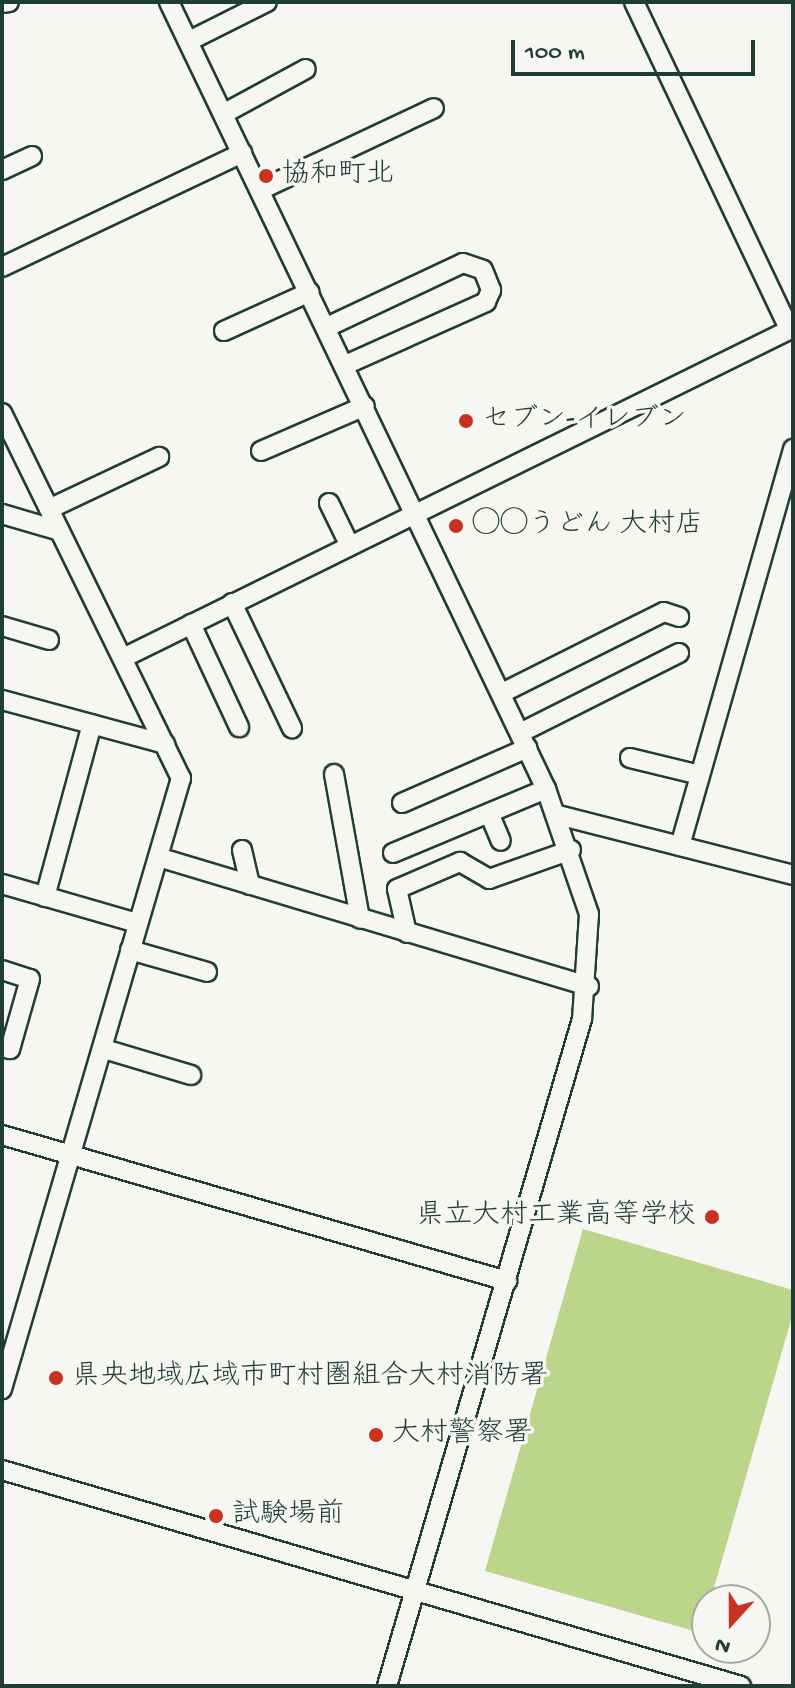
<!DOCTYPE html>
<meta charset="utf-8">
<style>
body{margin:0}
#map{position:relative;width:795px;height:1688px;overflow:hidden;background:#f6f6f2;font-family:"Gochi Hand","Klee One",sans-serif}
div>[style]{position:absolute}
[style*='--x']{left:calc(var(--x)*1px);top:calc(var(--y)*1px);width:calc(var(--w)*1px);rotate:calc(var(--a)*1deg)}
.green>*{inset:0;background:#bbd58b}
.roads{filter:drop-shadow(2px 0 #1f3d34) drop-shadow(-2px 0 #1f3d34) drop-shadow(0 2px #1f3d34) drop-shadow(0 -2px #1f3d34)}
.minor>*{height:18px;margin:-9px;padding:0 9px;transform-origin:9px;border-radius:9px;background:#f6f6f2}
.dots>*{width:22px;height:22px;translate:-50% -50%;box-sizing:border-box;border:4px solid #f6f6f2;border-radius:50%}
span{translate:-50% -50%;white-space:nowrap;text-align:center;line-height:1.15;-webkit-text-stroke:7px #f6f6f2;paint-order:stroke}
.poi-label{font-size:28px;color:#1f3d34}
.left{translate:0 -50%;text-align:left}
.right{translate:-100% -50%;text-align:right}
.frame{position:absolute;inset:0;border:4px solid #1f3d34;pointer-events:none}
.north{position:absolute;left:691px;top:1584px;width:80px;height:80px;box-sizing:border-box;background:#f6f6f2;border:2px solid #a0aca6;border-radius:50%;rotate:201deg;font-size:22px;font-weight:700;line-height:32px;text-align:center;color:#1f3d34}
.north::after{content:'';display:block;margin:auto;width:28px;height:36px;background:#c8321e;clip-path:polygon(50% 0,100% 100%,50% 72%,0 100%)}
.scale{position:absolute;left:511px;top:40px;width:244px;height:36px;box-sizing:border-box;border:4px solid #1f3d34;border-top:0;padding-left:10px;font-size:24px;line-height:28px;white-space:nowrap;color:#1f3d34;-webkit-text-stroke:6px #f6f6f2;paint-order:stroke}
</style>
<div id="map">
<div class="green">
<i style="clip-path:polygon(583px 1229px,793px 1290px,793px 1313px,701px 1633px,485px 1571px)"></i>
</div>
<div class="roads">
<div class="minor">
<i style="--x:169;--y:2;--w:873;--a:64.4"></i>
<i style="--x:546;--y:789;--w:132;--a:71"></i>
<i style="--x:589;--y:914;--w:105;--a:93.8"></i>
<i style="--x:582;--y:1019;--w:695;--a:106.3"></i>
<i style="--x:634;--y:2;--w:363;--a:64.6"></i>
<i style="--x:2;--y:3;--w:7;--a:-8"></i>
<i style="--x:189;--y:41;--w:87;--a:-26.6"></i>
<i style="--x:223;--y:114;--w:94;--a:-28.5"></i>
<i style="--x:2;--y:170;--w:33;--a:-25"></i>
<i style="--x:260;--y:190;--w:192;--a:-25.2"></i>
<i style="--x:2;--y:267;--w:266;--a:-25.4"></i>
<i style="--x:327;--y:327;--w:150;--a:-25.2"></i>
<i style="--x:463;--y:263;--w:21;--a:19"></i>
<i style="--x:483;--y:270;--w:22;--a:68"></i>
<i style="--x:491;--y:290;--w:13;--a:113"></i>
<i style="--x:486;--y:302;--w:154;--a:155.9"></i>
<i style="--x:224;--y:331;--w:94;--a:-24.4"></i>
<i style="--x:2;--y:413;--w:407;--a:63.9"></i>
<i style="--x:181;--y:778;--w:637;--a:106.33"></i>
<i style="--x:261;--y:451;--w:113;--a:-23.4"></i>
<i style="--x:329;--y:503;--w:46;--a:64"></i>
<i style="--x:49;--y:509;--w:122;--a:-25.3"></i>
<i style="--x:2;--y:514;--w:60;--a:16.3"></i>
<i style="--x:232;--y:603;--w:139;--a:64.4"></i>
<i style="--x:191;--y:624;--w:114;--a:65"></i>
<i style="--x:2;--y:626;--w:49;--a:16.6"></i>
<i style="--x:123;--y:658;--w:747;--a:-26.22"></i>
<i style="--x:502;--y:693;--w:181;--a:-26.6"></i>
<i style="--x:664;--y:612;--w:16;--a:18"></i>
<i style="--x:2;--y:700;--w:169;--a:15.1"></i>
<i style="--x:520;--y:733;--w:178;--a:-26.7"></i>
<i style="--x:630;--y:758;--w:72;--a:13.7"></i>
<i style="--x:334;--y:774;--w:147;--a:79.8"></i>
<i style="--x:402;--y:803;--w:137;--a:-23.7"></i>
<i style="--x:489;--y:813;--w:30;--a:67"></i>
<i style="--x:558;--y:815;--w:243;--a:14.3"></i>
<i style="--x:680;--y:846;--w:413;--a:-74.1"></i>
<i style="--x:242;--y:850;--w:36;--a:77"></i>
<i style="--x:393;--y:853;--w:166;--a:-22.7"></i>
<i style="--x:158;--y:857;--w:450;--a:16.7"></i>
<i style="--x:2;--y:884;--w:141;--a:16.1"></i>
<i style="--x:45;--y:897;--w:179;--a:-74.8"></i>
<i style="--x:407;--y:933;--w:45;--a:-102.8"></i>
<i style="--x:397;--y:889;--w:69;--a:-23.2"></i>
<i style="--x:460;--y:862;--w:34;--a:30"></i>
<i style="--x:489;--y:879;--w:87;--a:-19.5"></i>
<i style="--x:130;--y:950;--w:80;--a:15.9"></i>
<i style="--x:2;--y:970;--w:29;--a:18"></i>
<i style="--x:30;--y:979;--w:73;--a:105.9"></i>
<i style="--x:10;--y:1049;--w:8;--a:-166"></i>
<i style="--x:104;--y:1049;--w:91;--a:16.6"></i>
<i style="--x:2;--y:1135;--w:526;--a:16.13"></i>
<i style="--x:2;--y:1470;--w:770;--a:16.29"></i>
</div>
</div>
<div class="dots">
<i style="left:266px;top:176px;background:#c8321e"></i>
<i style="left:466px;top:421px;background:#c8321e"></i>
<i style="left:456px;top:526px;background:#c8321e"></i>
<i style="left:712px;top:1217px;background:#c8321e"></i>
<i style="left:56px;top:1378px;background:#c8321e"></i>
<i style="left:376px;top:1435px;background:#c8321e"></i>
<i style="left:216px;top:1516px;background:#c8321e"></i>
</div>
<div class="poi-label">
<span class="left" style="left:282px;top:176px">協和町北</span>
<span class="left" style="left:482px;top:421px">セブン-イレブン</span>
<span class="left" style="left:472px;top:526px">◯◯うどん 大村店</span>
<span class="right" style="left:696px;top:1217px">県立大村工業高等学校</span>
<span class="left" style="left:72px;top:1378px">県央地域広域市町村圏組合大村消防署</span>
<span class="left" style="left:392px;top:1435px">大村警察署</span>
<span class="left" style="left:232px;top:1516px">試験場前</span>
</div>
<div class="frame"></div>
<div class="north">N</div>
<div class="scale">100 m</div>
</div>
